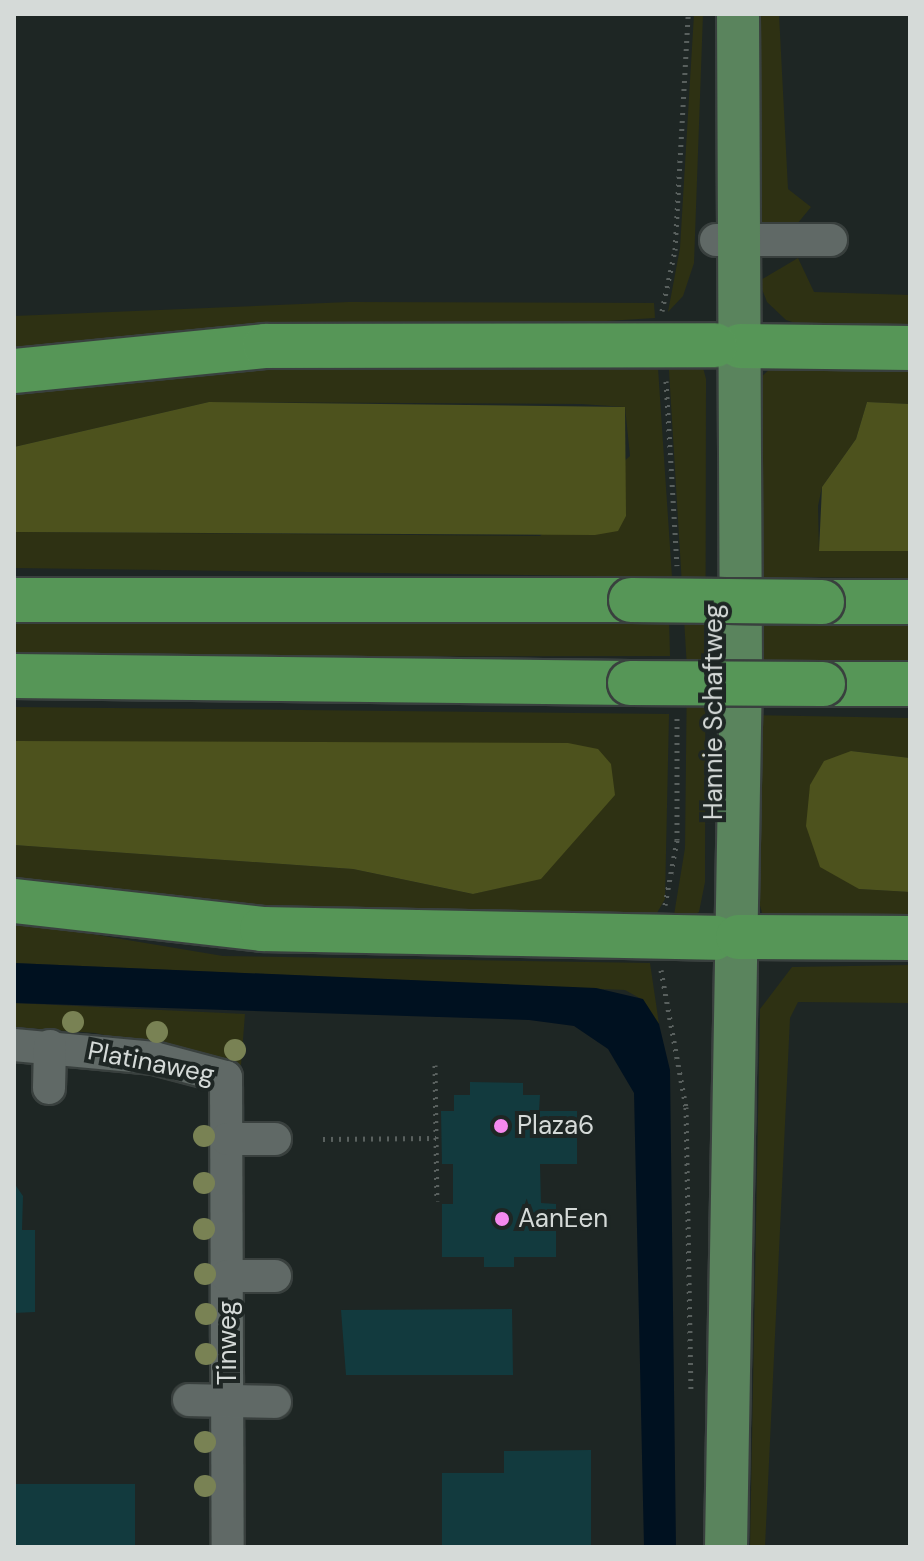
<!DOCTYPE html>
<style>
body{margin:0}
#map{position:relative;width:924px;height:1561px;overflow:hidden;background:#1e2624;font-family:"DM Sans",sans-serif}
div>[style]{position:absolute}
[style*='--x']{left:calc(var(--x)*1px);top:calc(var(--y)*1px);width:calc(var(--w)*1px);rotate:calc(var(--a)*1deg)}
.green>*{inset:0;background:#2e3113}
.forest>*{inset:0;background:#4d521d}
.water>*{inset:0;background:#001120}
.building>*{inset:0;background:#123a3e}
.path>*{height:5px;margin-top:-2.5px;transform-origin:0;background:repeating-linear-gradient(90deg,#59605e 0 2px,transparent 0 8px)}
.roads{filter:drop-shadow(2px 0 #39403e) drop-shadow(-2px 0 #39403e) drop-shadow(0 2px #39403e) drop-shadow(0 -2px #39403e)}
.minor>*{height:32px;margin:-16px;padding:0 16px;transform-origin:16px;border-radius:16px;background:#606966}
.major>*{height:42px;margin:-21px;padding:0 21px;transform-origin:21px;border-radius:21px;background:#5a845d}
.highway>*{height:44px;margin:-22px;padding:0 22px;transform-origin:22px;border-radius:22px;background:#569657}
.bridges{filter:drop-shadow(2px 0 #39403e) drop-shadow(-2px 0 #39403e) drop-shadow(0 2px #39403e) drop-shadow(0 -2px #39403e)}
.highway-bridge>*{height:44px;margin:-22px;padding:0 22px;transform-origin:22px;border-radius:22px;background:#569657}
.trees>*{width:22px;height:22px;margin:-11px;border-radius:50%;background:#798254}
.dots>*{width:22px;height:22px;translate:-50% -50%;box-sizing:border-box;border:4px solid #1e2624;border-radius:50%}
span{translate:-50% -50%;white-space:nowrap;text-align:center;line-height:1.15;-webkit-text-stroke:8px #1e2624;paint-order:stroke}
.street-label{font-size:26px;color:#d5dad8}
.poi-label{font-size:26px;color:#d5dad8}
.left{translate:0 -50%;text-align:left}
.frame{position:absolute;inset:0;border:16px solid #d5dad8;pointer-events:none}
</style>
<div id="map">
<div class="green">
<i style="clip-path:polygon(694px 14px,703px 14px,694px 263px,683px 296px,668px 312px,680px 248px)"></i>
<i style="clip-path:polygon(751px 14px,779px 14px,788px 189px,811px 207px,793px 229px,755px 223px)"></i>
<i style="clip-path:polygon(798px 258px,814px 292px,910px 295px,910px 331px,817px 330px,786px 320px,767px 302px,759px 281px)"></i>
<i style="clip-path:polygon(349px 302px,654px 303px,655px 318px,14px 358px,14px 316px)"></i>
<i style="clip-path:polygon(657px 353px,672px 577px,14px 568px,14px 532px,540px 536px,630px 456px,625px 407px,581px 404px,209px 402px,14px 447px,14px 393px,169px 374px)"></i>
<i style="clip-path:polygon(668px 354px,702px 364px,706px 379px,705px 882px,699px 912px,685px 922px,673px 921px,685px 848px,687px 668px)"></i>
<i style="clip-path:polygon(773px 366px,910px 366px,910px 404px,867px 402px,856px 439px,822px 487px,818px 506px,819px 551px,910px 551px,910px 578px,755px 577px,760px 378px)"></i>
<i style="clip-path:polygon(14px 616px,669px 618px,670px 656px,14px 657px)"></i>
<i style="clip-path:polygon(755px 620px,910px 621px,910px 662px,757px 662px)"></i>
<i style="clip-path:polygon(14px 707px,669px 714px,665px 899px,649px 927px,309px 927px,14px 893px,14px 845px,353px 869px,473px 894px,541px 878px,206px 744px,14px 741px)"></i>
<i style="clip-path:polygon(755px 715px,910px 718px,910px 758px,851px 751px,859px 889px,910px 892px,910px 927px,782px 926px,762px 913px,755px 887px)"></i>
<i style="clip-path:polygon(14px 921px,223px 956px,650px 963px,659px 1024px,643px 1000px,625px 990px,14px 963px)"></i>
<i style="clip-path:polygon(910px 965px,910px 1003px,798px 1002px,790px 1018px,765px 1547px,750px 1547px,760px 1009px,792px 967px)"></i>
<i style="clip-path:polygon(14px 1003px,245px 1014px,241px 1065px,95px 1033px,14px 1027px)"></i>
</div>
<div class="forest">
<i style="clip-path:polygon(209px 402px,625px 407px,626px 516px,618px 531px,595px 535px,14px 532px,14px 447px)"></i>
<i style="clip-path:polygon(867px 402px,910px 404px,910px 551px,819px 551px,822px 487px,856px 439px)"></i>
<i style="clip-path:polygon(14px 741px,568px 743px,598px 749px,611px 764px,615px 795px,541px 879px,473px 894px,353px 869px,14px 845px)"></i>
<i style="clip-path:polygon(851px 751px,910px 758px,910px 892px,859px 889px,820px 867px,806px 826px,810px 785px,824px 761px)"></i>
</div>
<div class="water">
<i style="clip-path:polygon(14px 963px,596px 988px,643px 999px,659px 1024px,670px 1070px,676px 1547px,644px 1547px,634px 1093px,608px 1049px,574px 1026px,529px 1020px,14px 1003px)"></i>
</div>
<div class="building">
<i style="clip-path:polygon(470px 1082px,523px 1083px,523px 1095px,540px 1095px,539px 1111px,577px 1111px,577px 1164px,540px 1164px,541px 1203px,556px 1204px,556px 1257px,514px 1257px,514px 1267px,484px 1267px,484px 1257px,442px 1257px,442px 1204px,453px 1204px,453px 1164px,442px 1164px,441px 1111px,454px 1111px,454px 1095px,470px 1095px)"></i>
<i style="clip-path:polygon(14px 1183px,23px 1196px,22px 1230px,35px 1230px,35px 1312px,14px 1313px)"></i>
<i style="clip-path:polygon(512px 1309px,513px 1375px,346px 1375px,341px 1310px)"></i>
<i style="clip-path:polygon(591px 1450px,591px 1547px,442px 1547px,442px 1473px,504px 1473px,504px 1451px)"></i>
<i style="clip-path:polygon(14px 1484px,135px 1484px,135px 1547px,14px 1547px)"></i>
</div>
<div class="path">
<i style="--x:662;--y:311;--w:62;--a:-78"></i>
<i style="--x:675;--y:250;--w:236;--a:-86.8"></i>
<i style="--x:666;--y:381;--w:185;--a:86.6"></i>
<i style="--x:665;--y:905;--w:66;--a:-79.5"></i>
<i style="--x:677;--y:840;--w:124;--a:-90"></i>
<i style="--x:661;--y:970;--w:139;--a:79.7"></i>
<i style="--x:686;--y:1107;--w:282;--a:89"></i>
<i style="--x:435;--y:1065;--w:136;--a:89.2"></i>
<i style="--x:323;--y:1139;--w:113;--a:-0.5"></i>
</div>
<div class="roads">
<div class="minor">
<i style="--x:716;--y:240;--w:115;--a:0"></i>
<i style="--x:14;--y:1045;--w:141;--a:5.3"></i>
<i style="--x:154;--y:1058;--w:74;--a:14.8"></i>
<i style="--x:226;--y:1077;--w:470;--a:89.8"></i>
<i style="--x:49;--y:1088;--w:42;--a:-88.6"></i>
<i style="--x:227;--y:1139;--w:48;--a:0"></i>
<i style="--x:227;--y:1276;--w:48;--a:0"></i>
<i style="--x:189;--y:1400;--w:86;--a:1.3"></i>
</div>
<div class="major">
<i style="--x:726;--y:1547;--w:873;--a:-89.02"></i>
<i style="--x:741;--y:674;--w:660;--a:-90.26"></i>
</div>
<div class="highway">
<i style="--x:740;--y:346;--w:170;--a:0.7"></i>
<i style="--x:14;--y:371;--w:252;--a:-5.7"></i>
<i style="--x:265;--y:346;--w:450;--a:-0.1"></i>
<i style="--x:14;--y:600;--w:617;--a:0"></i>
<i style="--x:822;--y:602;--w:88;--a:0"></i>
<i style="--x:14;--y:676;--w:616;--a:0.65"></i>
<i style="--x:823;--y:684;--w:87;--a:0"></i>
<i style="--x:14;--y:901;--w:250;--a:6.4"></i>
<i style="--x:262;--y:929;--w:453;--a:1.1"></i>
<i style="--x:738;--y:937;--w:172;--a:0.3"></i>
</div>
</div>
<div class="bridges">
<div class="highway-bridge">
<i style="--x:631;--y:600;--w:191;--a:0.6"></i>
<i style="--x:630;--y:683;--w:193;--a:0.3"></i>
</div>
</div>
<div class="trees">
<i style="left:73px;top:1022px"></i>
<i style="left:157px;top:1032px"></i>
<i style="left:235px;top:1050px"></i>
<i style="left:204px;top:1136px"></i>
<i style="left:204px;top:1183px"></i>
<i style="left:204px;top:1229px"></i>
<i style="left:205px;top:1274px"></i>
<i style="left:206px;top:1314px"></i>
<i style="left:206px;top:1354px"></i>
<i style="left:205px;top:1442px"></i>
<i style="left:205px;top:1486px"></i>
</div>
<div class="dots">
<i style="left:501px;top:1126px;background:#f589ef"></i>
<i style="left:502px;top:1219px;background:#f589ef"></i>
</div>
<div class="street-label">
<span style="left:714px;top:712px;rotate:-90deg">Hannie Schaftweg</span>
<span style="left:151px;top:1063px;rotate:11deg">Platinaweg</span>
<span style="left:228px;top:1343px;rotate:-90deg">Tinweg</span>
</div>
<div class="poi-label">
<span class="left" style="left:517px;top:1126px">Plaza6</span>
<span class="left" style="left:518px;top:1219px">AanEen</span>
</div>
<div class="frame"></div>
</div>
